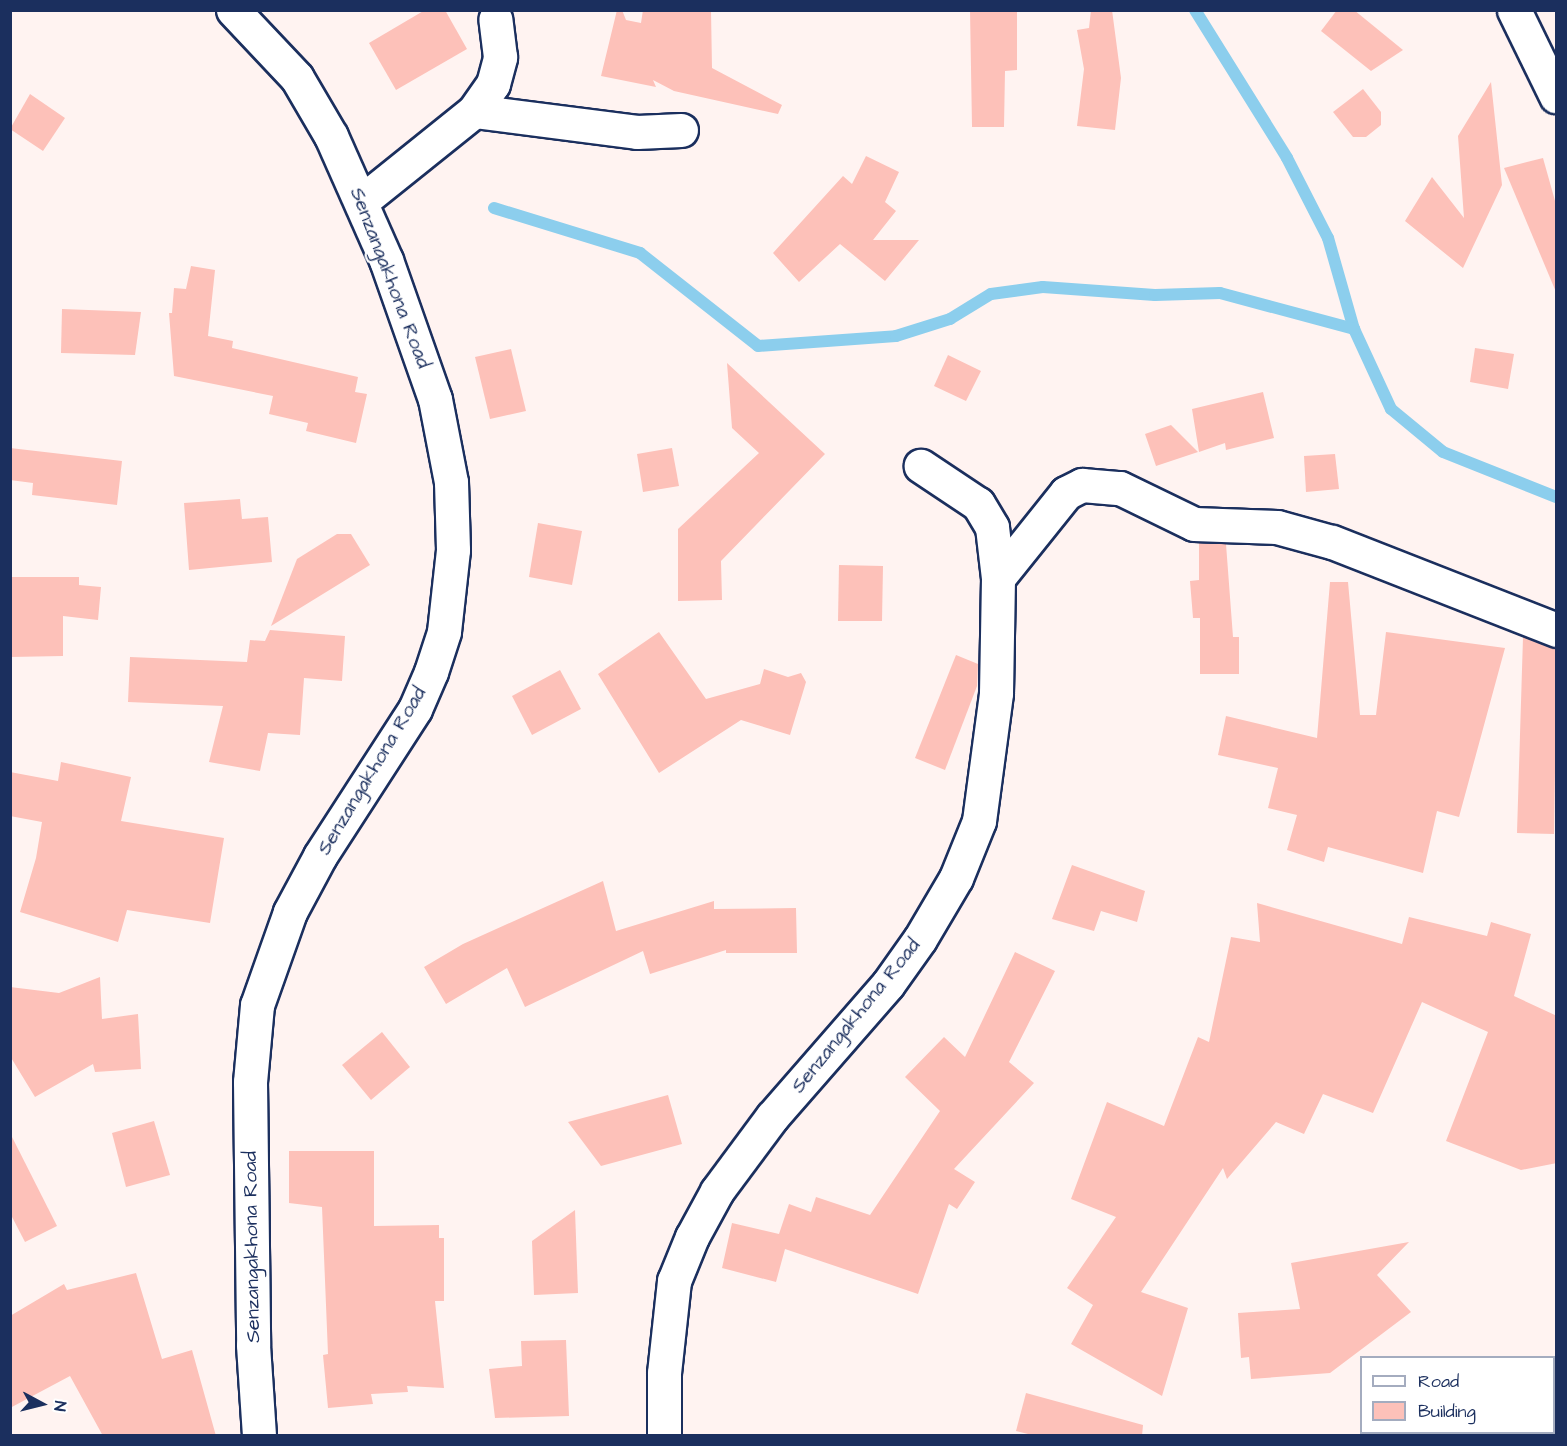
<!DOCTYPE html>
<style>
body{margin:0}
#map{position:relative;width:1567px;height:1446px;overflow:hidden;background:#fff3f1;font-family:"Architects Daughter",sans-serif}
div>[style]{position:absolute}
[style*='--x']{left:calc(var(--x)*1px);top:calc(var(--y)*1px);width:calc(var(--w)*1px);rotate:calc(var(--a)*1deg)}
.stream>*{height:12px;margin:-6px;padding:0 6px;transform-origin:6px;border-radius:6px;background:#8cceed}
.building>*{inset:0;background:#fdc1b9}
.roads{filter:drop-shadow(2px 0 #1b2f5e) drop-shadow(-2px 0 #1b2f5e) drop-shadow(0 2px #1b2f5e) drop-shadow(0 -2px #1b2f5e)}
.minor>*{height:33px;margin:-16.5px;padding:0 16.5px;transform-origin:16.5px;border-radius:16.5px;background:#fff}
span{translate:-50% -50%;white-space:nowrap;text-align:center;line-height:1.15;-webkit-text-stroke:4.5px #fff;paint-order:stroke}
.street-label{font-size:20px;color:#1b2f5e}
.frame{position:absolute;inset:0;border:12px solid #1b2f5e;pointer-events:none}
.legend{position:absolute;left:1360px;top:1356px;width:195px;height:78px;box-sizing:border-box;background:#fff;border:2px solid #a4acbf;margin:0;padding:8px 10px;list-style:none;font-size:18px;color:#1b2f5e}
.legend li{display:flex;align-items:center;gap:12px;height:30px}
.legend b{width:30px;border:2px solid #a4acbf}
.north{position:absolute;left:12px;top:1374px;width:60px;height:60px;-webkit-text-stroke:4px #fff;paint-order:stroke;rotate:97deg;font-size:16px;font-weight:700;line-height:24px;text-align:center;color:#1b2f5e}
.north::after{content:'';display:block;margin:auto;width:21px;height:27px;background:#1b2f5e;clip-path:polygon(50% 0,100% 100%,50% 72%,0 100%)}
</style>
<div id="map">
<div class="stream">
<i style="--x:1195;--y:10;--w:174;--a:58.1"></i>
<i style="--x:1287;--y:158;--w:90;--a:62.9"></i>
<i style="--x:1328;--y:238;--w:95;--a:74.1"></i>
<i style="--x:1354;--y:329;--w:88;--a:65.2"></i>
<i style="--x:1391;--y:409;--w:67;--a:39.6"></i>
<i style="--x:1443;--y:452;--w:122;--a:21.7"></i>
<i style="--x:494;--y:208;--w:153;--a:17.1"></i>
<i style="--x:640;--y:253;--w:150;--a:38.2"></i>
<i style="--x:758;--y:346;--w:138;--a:-4.1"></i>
<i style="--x:896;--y:336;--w:57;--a:-17.5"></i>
<i style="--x:950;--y:319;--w:48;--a:-31.4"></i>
<i style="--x:991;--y:294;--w:52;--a:-7.7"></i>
<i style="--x:1043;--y:287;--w:112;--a:4.1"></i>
<i style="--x:1155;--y:295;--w:65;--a:-1.8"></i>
<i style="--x:1220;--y:293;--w:139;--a:15"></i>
</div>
<div class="building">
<i style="clip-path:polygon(425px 10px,445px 10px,467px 49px,396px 90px,369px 43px)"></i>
<i style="clip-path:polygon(617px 10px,622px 10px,626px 20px,641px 23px,643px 10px,711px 10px,712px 68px,782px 105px,778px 114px,674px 91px,653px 80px,656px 87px,601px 76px)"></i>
<i style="clip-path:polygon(970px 10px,1017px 10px,1017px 70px,1005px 71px,1004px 127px,972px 127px)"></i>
<i style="clip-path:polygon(1091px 10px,1112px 10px,1121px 78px,1115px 130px,1077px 126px,1084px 69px,1077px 30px,1089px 28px)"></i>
<i style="clip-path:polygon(1337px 10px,1354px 10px,1403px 50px,1371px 71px,1321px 31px)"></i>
<i style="clip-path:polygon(1491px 82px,1502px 185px,1463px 268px,1405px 221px,1432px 177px,1464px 218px,1458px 136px)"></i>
<i style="clip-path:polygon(1363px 89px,1381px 112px,1381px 125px,1366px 137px,1353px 137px,1333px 112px)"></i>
<i style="clip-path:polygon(30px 94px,65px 118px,43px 151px,10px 129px)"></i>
<i style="clip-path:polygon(866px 156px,899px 172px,885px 202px,896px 211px,873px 240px,919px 240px,885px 281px,840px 244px,799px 282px,773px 253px,843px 176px,852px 184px)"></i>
<i style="clip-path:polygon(1543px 158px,1557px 208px,1556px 292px,1504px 168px)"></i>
<i style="clip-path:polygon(191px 266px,215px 270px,208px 336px,233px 341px,232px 348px,358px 377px,355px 392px,367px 394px,356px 443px,306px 431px,308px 423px,269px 414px,273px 396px,174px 376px,169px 313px,172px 313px,174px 288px,186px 289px)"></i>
<i style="clip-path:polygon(62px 309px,141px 312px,135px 355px,61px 353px)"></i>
<i style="clip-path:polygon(1475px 348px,1514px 354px,1508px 389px,1470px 382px)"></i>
<i style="clip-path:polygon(511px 349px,526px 411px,490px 419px,475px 357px)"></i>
<i style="clip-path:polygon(948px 355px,981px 371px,966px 401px,934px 386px)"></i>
<i style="clip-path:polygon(727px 363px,825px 454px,721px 561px,722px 600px,678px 601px,678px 529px,759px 453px,732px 428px)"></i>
<i style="clip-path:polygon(1263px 392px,1274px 438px,1226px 450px,1225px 443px,1199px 452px,1192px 409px)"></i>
<i style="clip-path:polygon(1171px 425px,1198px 452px,1156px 466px,1145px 434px)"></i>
<i style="clip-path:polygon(10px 448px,122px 461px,117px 505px,32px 495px,33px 483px,10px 480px)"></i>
<i style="clip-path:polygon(672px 448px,679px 486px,643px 492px,637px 454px)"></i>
<i style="clip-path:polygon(1335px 454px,1339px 489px,1306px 492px,1304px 456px)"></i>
<i style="clip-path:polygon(240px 499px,242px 519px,268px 517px,272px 562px,189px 570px,184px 503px)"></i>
<i style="clip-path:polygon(538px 523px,582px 531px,572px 585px,529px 577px)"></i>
<i style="clip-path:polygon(337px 534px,351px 534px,370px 565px,271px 626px,297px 559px)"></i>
<i style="clip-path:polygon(1199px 543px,1226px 544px,1233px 637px,1239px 637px,1239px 674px,1200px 674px,1200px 618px,1193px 618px,1190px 581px,1199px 580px)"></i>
<i style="clip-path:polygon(839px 565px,883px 566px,882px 621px,838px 621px)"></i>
<i style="clip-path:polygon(10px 577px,79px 577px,79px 585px,101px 587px,98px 620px,63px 616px,63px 656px,10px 657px)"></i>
<i style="clip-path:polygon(1330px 582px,1348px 582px,1360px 715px,1376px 715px,1386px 632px,1505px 648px,1459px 817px,1437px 811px,1423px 873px,1328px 847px,1324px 862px,1287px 850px,1297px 815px,1268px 808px,1278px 768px,1218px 755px,1226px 716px,1317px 738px)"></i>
<i style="clip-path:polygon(270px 630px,345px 636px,342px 681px,304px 678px,300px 735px,268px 733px,260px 771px,209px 762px,223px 706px,128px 702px,130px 657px,247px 662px,250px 640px,265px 641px)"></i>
<i style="clip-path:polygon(659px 632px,706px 699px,760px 684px,764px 669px,788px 677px,801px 673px,806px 682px,790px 735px,741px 720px,659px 773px,598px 674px)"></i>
<i style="clip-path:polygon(1523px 637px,1557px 648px,1554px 834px,1517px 833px)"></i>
<i style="clip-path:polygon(956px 655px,978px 664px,977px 686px,945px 770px,915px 758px)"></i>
<i style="clip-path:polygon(560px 670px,581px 709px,532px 735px,512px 696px)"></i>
<i style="clip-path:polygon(61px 762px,131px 777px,121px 821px,224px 838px,210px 923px,127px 910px,118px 942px,20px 912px,36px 858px,42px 822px,10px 816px,10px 772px,58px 781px)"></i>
<i style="clip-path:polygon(1072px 865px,1145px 891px,1137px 922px,1101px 911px,1094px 931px,1052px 919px)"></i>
<i style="clip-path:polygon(603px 881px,616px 931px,714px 901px,714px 909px,796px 908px,797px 953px,726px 953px,726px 950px,650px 974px,643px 951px,525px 1007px,507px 968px,446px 1004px,424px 967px,463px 944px)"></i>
<i style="clip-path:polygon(1257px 903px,1402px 944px,1409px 917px,1487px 936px,1491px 922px,1531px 934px,1514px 996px,1557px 1016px,1557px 1163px,1521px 1170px,1446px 1141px,1488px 1032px,1422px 1002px,1373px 1113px,1323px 1094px,1304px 1134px,1276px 1122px,1227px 1179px,1223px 1168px,1141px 1292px,1188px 1308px,1162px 1396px,1071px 1344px,1093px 1305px,1067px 1288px,1116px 1217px,1071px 1199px,1107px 1102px,1164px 1126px,1198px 1037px,1209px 1042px,1231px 937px,1260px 942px)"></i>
<i style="clip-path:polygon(1015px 952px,1055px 971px,1009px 1062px,1034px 1083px,954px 1169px,975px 1182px,957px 1209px,949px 1204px,918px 1294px,785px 1249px,776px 1282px,722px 1268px,732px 1223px,779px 1234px,789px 1204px,811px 1212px,816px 1197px,870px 1215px,940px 1111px,905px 1077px,944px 1037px,965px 1057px)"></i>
<i style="clip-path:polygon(100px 977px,102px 1019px,138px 1014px,141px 1069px,95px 1072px,93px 1064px,35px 1097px,10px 1056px,10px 987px,59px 993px)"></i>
<i style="clip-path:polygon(382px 1032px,410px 1067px,371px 1100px,342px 1065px)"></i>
<i style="clip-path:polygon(668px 1095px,682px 1144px,601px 1166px,568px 1122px)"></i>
<i style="clip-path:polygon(154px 1121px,170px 1175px,126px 1187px,112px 1133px)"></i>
<i style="clip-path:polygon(10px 1133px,57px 1226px,25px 1242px,10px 1213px)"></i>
<i style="clip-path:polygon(289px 1151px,374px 1151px,374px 1226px,439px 1225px,439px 1238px,444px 1238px,444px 1301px,435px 1301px,444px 1388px,407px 1386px,408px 1392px,371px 1394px,373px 1404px,328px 1408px,323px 1355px,328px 1354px,322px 1207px,289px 1203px)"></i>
<i style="clip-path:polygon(575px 1210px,578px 1293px,534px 1295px,532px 1241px)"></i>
<i style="clip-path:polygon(1409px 1242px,1377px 1275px,1411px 1312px,1330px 1373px,1251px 1379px,1249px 1357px,1241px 1358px,1238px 1313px,1300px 1309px,1291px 1263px)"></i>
<i style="clip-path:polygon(136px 1273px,162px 1359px,192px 1350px,216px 1436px,103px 1436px,70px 1376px,10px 1408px,10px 1316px,64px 1284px,67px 1290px)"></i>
<i style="clip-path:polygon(566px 1340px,569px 1416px,495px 1418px,489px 1369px,522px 1366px,521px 1341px)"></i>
<i style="clip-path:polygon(1026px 1393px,1143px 1425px,1142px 1436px,1036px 1436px,1016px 1431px)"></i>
</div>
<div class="roads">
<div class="minor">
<i style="--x:233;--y:10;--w:93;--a:46.7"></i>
<i style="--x:297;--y:78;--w:67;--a:59.6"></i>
<i style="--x:331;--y:136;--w:136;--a:66.1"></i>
<i style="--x:386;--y:260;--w:147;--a:70.6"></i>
<i style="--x:435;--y:399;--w:85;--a:79.1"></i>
<i style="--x:451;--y:482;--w:68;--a:88.3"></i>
<i style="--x:453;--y:550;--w:82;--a:96.3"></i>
<i style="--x:444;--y:632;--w:42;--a:108"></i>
<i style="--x:431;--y:672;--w:40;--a:113.4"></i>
<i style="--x:415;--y:709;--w:175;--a:122.9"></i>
<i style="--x:320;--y:856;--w:64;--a:118.2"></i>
<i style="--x:290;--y:912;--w:99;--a:109.5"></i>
<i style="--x:257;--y:1005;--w:77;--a:95.2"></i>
<i style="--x:250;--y:1082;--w:263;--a:89.3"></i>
<i style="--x:253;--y:1345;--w:91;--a:86.2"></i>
<i style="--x:1514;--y:10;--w:96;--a:64"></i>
<i style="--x:474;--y:111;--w:164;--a:7.3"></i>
<i style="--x:637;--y:132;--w:44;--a:-2.6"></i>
<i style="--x:362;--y:201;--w:144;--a:-38.8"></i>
<i style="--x:474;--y:111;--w:33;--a:-55"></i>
<i style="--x:493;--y:84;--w:28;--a:-75"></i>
<i style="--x:500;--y:57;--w:38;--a:-97"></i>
<i style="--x:998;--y:578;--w:109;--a:-51.3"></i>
<i style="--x:1066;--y:493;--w:18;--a:-27"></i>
<i style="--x:1082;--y:485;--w:38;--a:5"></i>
<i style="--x:1120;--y:488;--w:82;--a:25.9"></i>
<i style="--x:1194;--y:524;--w:83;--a:2.1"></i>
<i style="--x:1277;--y:527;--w:57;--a:15.3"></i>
<i style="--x:1332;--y:542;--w:241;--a:21.4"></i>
<i style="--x:664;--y:1436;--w:63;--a:-90"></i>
<i style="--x:664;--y:1373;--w:93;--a:-83.8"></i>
<i style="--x:674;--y:1281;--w:48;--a:-67.8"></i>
<i style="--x:692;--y:1237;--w:52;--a:-61.5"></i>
<i style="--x:717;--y:1191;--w:92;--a:-53.4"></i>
<i style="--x:772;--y:1117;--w:176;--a:-48.9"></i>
<i style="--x:888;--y:984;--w:55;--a:-54.6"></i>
<i style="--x:920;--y:939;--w:71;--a:-59.5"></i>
<i style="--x:956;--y:878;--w:61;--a:-68"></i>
<i style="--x:979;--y:821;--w:129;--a:-82.4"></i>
<i style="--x:996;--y:693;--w:115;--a:-89"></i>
<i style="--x:998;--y:578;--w:51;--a:-96.7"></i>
<i style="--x:992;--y:527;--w:27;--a:-121"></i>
<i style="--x:978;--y:504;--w:69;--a:-146.3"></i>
</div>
</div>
<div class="street-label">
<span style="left:390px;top:278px;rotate:69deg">Senzangakhona Road</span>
<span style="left:372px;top:771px;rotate:-59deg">Senzangakhona Road</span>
<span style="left:856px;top:1016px;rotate:-51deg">Senzangakhona Road</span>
<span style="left:252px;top:1247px;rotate:-91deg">Senzangakhona Road</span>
</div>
<div class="frame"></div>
<ul class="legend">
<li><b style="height:8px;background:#fff"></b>Road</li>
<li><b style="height:16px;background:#fdc1b9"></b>Building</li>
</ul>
<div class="north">N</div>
</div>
